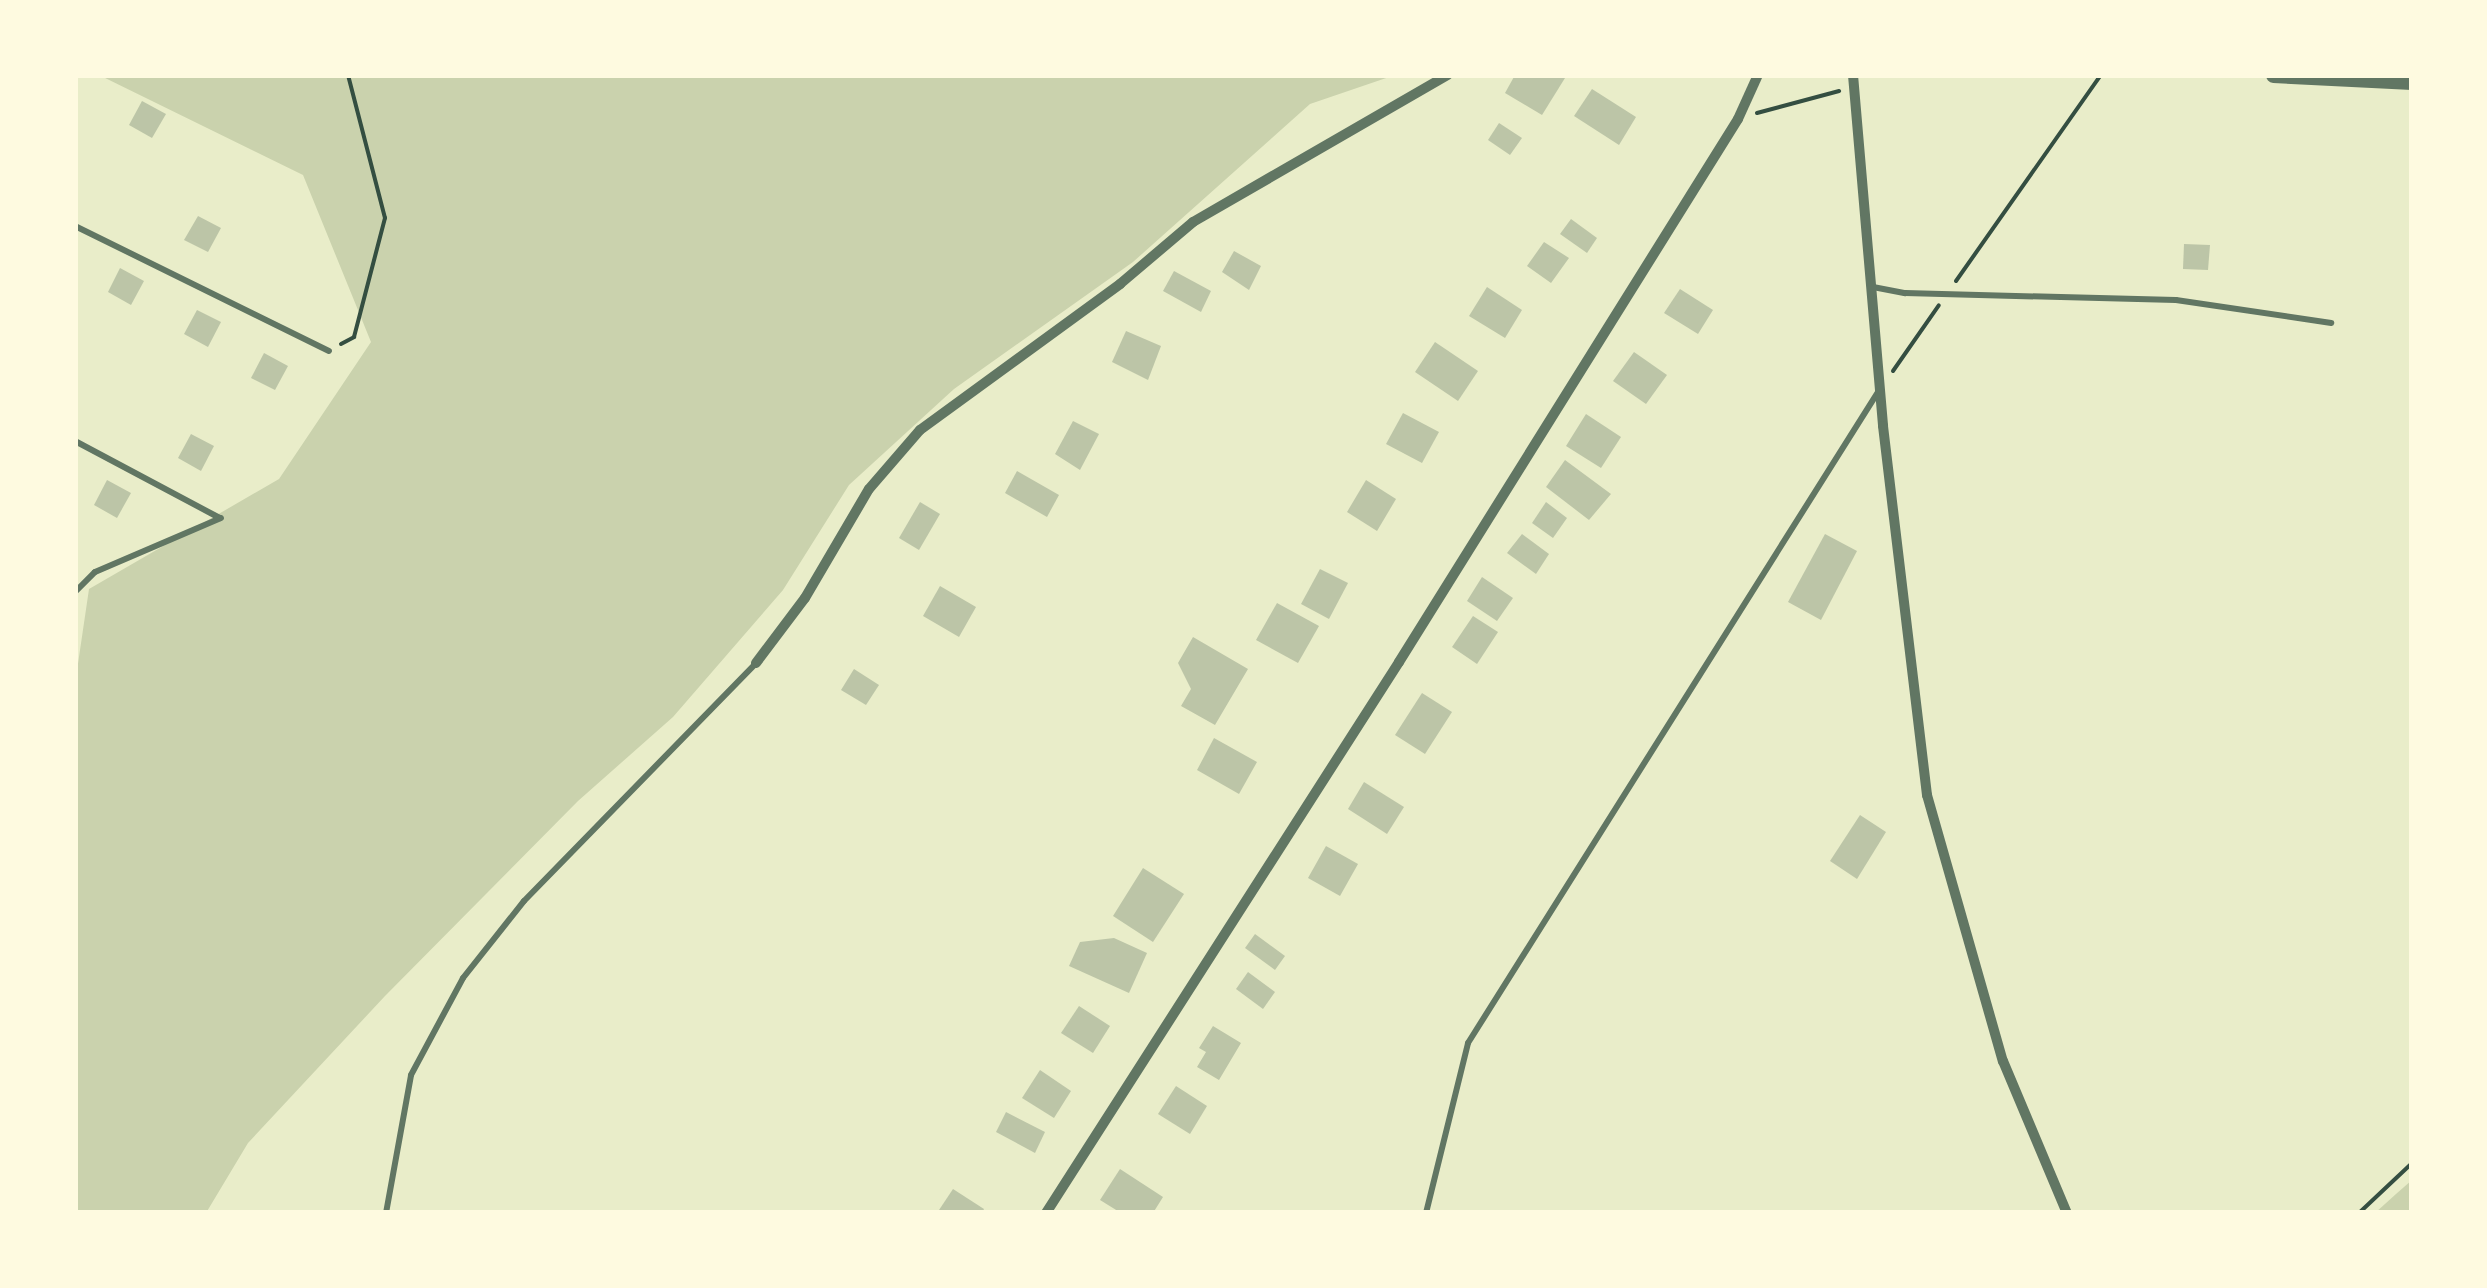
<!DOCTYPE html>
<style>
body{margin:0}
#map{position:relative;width:2487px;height:1288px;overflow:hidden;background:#e9edc9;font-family:"Alegreya Sans",sans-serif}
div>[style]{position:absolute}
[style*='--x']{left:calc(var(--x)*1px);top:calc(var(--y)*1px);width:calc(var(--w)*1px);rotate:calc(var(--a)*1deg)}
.green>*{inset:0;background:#cad2ad}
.building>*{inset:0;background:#bcc5a7}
.path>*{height:4px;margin:-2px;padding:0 2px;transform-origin:2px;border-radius:2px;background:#344e41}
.service>*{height:6px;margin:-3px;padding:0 3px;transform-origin:3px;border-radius:3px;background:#617663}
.minor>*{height:10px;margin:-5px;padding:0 5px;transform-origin:5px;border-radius:5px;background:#617663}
.tertiary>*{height:15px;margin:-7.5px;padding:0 7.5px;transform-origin:7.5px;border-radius:7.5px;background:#617663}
span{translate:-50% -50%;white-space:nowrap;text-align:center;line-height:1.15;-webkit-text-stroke:9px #fefae0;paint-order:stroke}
.frame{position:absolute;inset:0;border:78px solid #fefae0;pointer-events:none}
</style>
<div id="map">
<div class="green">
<i style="clip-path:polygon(99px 75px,1395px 75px,1310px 104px,1133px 262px,954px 389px,849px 485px,783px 590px,673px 717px,578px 801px,385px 996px,248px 1143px,206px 1213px,75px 1213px,75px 684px,89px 589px,279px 479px,371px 342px,303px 175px)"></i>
<i style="clip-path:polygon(2412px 1180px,2412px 1213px,2375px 1213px,2396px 1194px)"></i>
</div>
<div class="building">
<i style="clip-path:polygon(1515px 75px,1560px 75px,1565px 78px,1542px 115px,1505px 93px)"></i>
<i style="clip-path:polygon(1592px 89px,1636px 117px,1619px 145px,1574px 116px)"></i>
<i style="clip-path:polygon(142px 101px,166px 114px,152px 138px,129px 125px)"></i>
<i style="clip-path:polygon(1499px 123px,1522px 138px,1510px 155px,1488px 140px)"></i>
<i style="clip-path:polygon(198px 216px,221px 228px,208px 252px,184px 240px)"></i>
<i style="clip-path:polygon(1571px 219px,1597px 238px,1587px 253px,1560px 234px)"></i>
<i style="clip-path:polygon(1544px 242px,1569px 258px,1551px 283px,1527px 266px)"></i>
<i style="clip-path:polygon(2184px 244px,2210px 245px,2208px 270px,2183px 269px)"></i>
<i style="clip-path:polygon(1234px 251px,1261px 266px,1249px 290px,1222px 272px)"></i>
<i style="clip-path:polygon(120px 268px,144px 281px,131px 305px,108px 292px)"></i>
<i style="clip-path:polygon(1174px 271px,1211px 291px,1201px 312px,1163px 291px)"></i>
<i style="clip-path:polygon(1487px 287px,1522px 310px,1505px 338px,1469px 316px)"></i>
<i style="clip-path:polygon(1680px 289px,1713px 310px,1698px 334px,1664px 313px)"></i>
<i style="clip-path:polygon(197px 310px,221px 322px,208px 347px,184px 334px)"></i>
<i style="clip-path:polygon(1126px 331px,1161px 346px,1148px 380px,1112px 362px)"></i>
<i style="clip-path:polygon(1435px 342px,1478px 371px,1458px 401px,1415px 372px)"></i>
<i style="clip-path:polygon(1634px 352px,1667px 375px,1646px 404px,1613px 381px)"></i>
<i style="clip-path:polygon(264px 353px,288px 366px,275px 390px,251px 378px)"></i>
<i style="clip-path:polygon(1403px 413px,1439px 432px,1422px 463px,1386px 444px)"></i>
<i style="clip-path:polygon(1586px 414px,1621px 437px,1601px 468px,1566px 446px)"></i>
<i style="clip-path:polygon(1073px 421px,1099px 434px,1080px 470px,1055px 454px)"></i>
<i style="clip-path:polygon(191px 434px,214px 446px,201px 471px,178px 458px)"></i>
<i style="clip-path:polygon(1565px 460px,1611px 494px,1589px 520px,1546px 487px)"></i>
<i style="clip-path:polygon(1017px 471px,1059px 495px,1047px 517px,1005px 493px)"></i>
<i style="clip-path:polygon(107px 480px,131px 493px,117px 518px,94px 505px)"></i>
<i style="clip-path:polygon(1366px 480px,1396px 499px,1377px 531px,1347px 512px)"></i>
<i style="clip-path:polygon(920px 502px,940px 514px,919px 550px,899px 538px)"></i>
<i style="clip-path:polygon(1546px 502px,1567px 518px,1553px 538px,1532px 523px)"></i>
<i style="clip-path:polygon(1522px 534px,1549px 554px,1536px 574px,1507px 553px)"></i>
<i style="clip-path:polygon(1825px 534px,1857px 551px,1821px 620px,1788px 602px)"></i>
<i style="clip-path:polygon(1320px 569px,1348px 583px,1329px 619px,1301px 604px)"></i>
<i style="clip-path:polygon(1482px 577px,1513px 598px,1497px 621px,1467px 601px)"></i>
<i style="clip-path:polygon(940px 586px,976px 607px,959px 637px,923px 616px)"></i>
<i style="clip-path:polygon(1277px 603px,1319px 626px,1298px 663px,1256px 640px)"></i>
<i style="clip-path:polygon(1473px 616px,1498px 632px,1477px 664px,1452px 647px)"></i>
<i style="clip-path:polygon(1193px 637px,1248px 669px,1215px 725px,1181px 706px,1191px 689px,1178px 663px)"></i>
<i style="clip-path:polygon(854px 669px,879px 685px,866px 705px,841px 690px)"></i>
<i style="clip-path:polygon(1422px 693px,1452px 712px,1425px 754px,1395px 735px)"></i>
<i style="clip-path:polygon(1214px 738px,1257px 762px,1239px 794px,1197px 770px)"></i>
<i style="clip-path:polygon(1364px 782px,1404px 807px,1387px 834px,1348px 809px)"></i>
<i style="clip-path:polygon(1860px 815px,1886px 832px,1857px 879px,1830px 861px)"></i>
<i style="clip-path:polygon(1326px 846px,1358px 864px,1340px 896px,1308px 878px)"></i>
<i style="clip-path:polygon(1143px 868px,1184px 894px,1153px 942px,1113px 916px)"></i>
<i style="clip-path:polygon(1255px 934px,1285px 956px,1275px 970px,1245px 948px)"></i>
<i style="clip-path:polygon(1114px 938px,1147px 953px,1129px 993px,1069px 966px,1080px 942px)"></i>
<i style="clip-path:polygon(1248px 972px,1275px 992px,1263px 1009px,1236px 989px)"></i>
<i style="clip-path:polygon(1079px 1006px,1110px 1026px,1093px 1053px,1061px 1033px)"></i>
<i style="clip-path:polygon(1213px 1026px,1241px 1043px,1219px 1080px,1197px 1067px,1206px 1052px,1199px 1048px)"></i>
<i style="clip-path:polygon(1040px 1070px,1071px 1091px,1054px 1118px,1022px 1098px)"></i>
<i style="clip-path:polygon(1176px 1086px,1207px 1106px,1190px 1134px,1158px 1114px)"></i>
<i style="clip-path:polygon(1006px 1112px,1045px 1132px,1035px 1153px,996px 1132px)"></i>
<i style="clip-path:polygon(1120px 1169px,1163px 1197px,1153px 1213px,1121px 1213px,1100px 1200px)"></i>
<i style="clip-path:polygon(953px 1189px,984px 1209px,982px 1213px,937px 1213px)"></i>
</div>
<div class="path">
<i style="--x:1757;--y:113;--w:85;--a:-15"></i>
<i style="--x:1956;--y:281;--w:252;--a:-54.9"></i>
<i style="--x:341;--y:344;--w:15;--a:-28"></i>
<i style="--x:354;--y:337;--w:123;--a:-75.4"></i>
<i style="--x:385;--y:218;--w:148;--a:-104.5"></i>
<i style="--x:1893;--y:371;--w:80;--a:-55.1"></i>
<i style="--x:2359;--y:1213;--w:73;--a:-43.3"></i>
</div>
<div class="service">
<i style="--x:75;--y:226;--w:283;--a:26.2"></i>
<i style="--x:1873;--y:287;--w:33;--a:11"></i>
<i style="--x:1905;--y:293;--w:271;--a:1.5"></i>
<i style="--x:2176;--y:300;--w:157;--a:8.4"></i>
<i style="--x:75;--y:441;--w:164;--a:28"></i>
<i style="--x:75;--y:592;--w:28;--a:-45"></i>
<i style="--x:95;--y:572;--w:137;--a:-23.2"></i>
<i style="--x:386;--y:1213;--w:140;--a:-79.7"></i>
<i style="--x:411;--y:1075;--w:110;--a:-61.8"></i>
<i style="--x:463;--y:978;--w:98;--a:-51.6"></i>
<i style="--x:524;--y:901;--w:332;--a:-45.7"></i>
<i style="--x:1426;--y:1213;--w:175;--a:-76.1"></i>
<i style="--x:1468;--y:1043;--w:769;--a:-57.8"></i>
</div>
<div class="minor">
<i style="--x:1853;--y:75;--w:352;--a:85.1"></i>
<i style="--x:1883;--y:426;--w:372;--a:83.2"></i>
<i style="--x:1927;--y:795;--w:277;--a:74.1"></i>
<i style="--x:2003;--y:1061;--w:165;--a:67.2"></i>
<i style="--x:756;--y:663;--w:81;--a:-53"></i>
<i style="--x:805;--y:598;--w:126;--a:-59.6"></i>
<i style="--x:869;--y:489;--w:78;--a:-49.2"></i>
<i style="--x:920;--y:430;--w:248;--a:-36.1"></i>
<i style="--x:1120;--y:284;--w:96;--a:-40.3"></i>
<i style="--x:1193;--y:222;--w:294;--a:-30"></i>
<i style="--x:1046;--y:1213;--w:654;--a:-57.35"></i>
<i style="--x:1399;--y:662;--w:640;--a:-58.02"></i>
<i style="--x:1738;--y:119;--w:48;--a:-65.6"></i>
</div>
<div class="tertiary">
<i style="--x:2273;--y:75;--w:139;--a:2.9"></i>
</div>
<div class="frame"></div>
</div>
